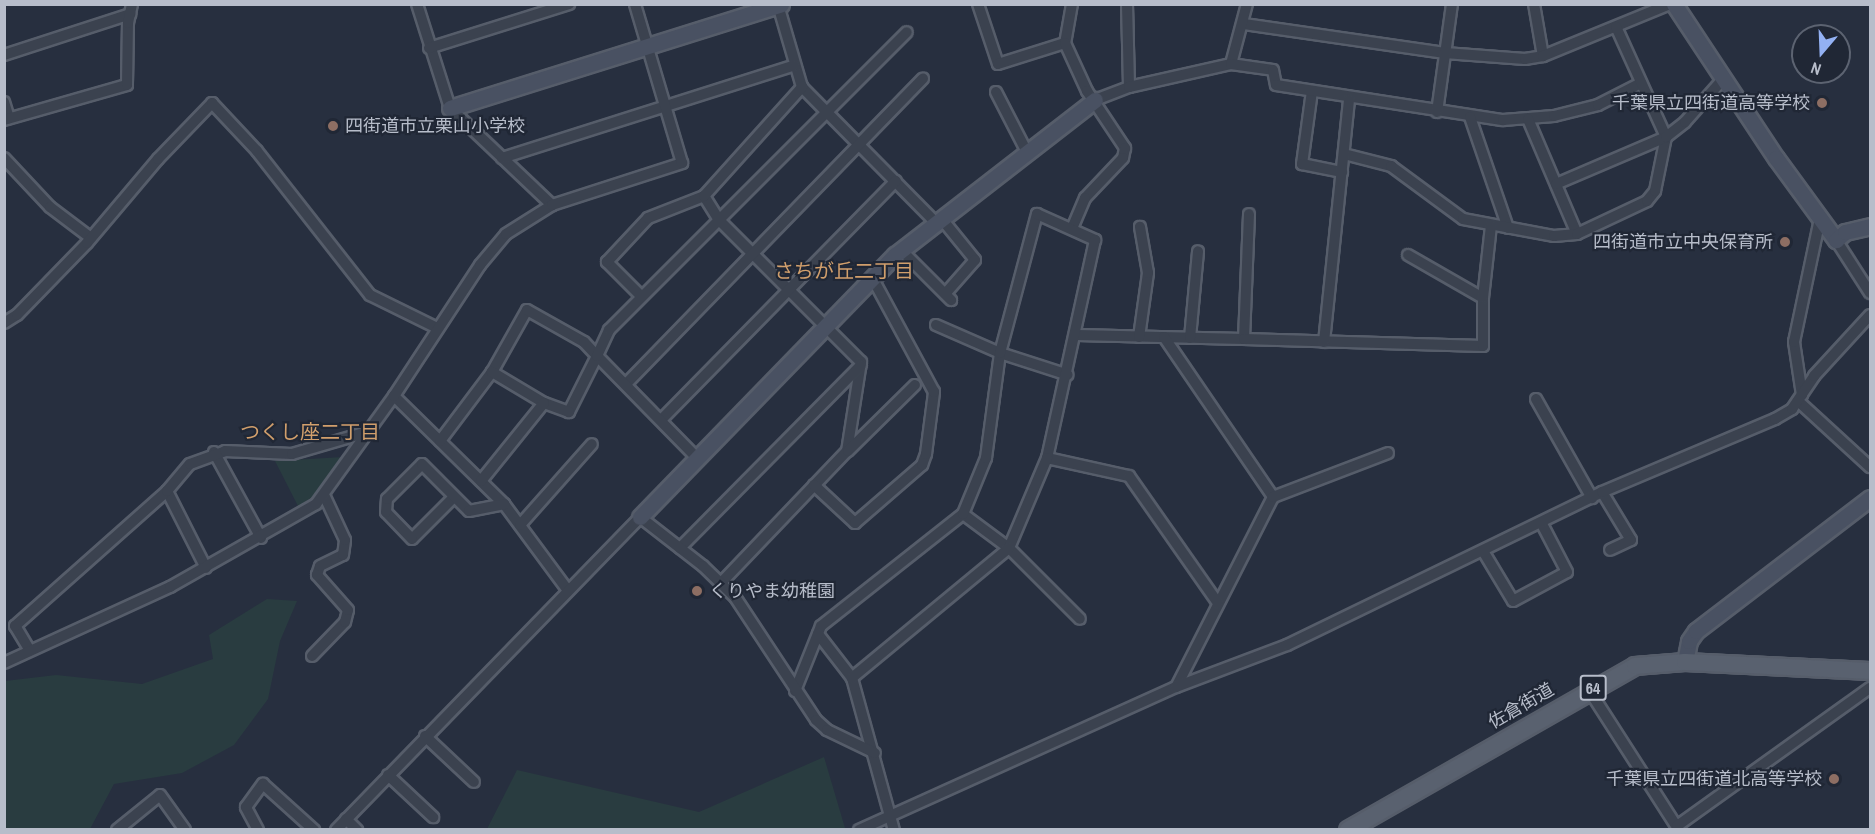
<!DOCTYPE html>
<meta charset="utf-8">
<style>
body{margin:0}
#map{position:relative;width:1875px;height:834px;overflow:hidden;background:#272f3f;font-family:"Archivo Narrow","Noto Sans JP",sans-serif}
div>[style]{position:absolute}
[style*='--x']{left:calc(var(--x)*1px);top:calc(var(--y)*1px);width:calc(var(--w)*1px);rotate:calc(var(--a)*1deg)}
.green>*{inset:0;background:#293c40}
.roads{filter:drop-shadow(2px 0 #565d6a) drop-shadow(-2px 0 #565d6a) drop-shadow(0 2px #565d6a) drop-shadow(0 -2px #565d6a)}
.street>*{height:10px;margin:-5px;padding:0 5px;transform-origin:5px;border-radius:5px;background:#3b424f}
.secondary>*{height:15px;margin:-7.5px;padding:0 7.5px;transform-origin:7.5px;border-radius:7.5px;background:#495162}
.primary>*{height:16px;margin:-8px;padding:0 8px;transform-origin:8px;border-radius:8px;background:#59616f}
.dots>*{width:16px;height:16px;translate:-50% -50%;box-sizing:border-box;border:3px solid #202735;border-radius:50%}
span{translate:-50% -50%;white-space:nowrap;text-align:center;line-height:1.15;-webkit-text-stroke:4.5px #202735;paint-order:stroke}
.shield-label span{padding:2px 4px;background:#202735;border:2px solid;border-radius:4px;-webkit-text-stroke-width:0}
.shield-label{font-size:16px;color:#b7bdca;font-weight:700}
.poi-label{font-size:18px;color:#b7bdca}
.right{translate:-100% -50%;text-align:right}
.left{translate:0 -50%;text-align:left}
.street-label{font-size:18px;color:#b7bdca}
.neighbourhood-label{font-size:20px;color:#d19f6c}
.frame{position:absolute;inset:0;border:6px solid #b7bdca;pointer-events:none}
.north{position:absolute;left:1791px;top:24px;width:60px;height:60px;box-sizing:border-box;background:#202735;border:2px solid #5c6371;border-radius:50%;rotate:199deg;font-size:16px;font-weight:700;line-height:24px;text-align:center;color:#b7bdca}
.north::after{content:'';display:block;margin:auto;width:21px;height:27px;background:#93b1f3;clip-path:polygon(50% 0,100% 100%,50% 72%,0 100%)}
</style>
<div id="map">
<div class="green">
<i style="clip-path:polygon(343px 457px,323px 488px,299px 508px,275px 461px)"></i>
<i style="clip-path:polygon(267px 599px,297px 601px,280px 641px,268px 699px,234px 745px,182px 773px,114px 784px,90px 829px,5px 829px,5px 681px,56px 675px,142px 684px,213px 659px,209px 635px)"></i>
<i style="clip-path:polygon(824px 757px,845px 828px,842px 829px,487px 829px,517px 770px,699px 812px)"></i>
</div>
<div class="roads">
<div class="street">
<i style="--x:417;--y:4;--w:109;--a:72.4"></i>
<i style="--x:450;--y:108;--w:141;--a:43.6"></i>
<i style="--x:978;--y:4;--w:63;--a:71.6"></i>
<i style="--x:998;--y:64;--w:70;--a:-17.4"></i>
<i style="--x:1072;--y:4;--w:40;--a:100"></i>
<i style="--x:1065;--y:43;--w:53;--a:65.4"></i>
<i style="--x:1087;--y:91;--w:69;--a:56.3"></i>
<i style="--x:1125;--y:148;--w:10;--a:101"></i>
<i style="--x:1123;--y:158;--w:55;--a:133.5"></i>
<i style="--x:1085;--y:198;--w:33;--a:113"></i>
<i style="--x:1127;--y:4;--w:83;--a:88.6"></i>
<i style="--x:1534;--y:4;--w:53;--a:80.2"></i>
<i style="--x:778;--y:5;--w:85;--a:73.7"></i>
<i style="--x:802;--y:87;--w:190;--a:45.4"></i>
<i style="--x:1244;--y:24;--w:203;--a:8.2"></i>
<i style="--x:1445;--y:53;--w:80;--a:4.3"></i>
<i style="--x:1525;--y:59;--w:18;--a:-9"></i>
<i style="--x:1543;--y:56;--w:137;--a:-22.3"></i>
<i style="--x:429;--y:48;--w:147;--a:-17.4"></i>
<i style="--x:4;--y:55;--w:133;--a:-18"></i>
<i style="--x:1231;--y:64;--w:62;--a:-75.1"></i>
<i style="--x:1312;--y:91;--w:74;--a:97.8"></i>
<i style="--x:1302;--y:164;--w:41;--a:11.3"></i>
<i style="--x:996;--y:92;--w:68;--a:62.7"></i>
<i style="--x:1095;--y:100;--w:36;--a:-21"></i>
<i style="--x:1129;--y:87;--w:105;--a:-12.7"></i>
<i style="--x:1231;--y:64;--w:42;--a:8.1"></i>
<i style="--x:1273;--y:70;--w:15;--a:79"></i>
<i style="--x:1276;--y:85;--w:230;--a:8.8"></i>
<i style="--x:1503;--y:120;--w:51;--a:-4.5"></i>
<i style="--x:1554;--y:116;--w:45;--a:-14"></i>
<i style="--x:1598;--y:105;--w:48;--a:-27.1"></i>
<i style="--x:4;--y:102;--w:17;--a:73"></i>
<i style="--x:1437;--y:112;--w:109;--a:-82.1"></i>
<i style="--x:1470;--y:117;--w:117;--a:71.1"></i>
<i style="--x:1528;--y:119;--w:125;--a:66.9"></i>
<i style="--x:4;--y:120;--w:128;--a:-15.9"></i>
<i style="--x:127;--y:85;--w:62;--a:-89.1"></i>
<i style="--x:128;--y:23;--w:19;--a:-78"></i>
<i style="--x:1344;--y:154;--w:49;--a:14.3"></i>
<i style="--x:1391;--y:166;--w:89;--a:36.4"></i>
<i style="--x:1463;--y:219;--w:93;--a:10.6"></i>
<i style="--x:1554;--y:236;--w:23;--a:-5"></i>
<i style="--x:1577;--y:234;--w:77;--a:-25.2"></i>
<i style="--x:1647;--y:201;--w:13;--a:-51"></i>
<i style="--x:1655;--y:191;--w:55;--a:-78.5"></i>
<i style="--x:1666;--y:137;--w:121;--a:-114.4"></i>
<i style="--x:4;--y:158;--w:67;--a:46.8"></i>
<i style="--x:50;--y:207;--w:51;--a:37.1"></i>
<i style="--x:502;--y:158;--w:307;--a:-17.6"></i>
<i style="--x:1556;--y:184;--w:120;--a:-23.1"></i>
<i style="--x:1666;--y:137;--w:24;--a:-38"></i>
<i style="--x:1685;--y:122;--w:59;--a:-48.4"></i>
<i style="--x:704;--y:196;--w:28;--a:58"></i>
<i style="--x:719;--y:220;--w:201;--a:45"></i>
<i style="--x:861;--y:362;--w:90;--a:98.9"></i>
<i style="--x:847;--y:451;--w:182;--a:133.7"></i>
<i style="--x:941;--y:218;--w:54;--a:51"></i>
<i style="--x:975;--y:260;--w:45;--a:131.4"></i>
<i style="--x:1836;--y:240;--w:63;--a:57.3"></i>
<i style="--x:901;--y:250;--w:71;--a:45"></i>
<i style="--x:1408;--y:255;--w:86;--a:29.8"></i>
<i style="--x:640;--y:295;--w:47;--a:-135"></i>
<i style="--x:607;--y:262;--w:60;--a:-47"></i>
<i style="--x:648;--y:218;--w:60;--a:-21.4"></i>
<i style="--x:704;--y:196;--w:147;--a:-48"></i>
<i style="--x:4;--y:323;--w:15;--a:-32"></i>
<i style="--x:17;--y:315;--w:100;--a:-45.8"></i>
<i style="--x:87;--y:243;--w:110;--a:-49.8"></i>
<i style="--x:158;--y:159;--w:78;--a:-46"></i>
<i style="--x:212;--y:103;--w:66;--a:46.8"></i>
<i style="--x:257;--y:151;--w:183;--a:51.9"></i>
<i style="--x:370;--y:295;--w:75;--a:26.2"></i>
<i style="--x:936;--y:325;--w:70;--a:23.6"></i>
<i style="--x:1000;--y:353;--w:71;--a:17.9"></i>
<i style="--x:1077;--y:335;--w:167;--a:1.4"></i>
<i style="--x:1244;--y:339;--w:125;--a:-87.7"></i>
<i style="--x:1139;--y:337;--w:65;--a:-82"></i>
<i style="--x:1148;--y:273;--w:47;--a:-99.9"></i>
<i style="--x:1164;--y:337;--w:194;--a:55.7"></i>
<i style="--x:1273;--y:497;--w:213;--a:117"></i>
<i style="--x:1190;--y:338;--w:87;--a:-84.7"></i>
<i style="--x:1244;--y:339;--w:239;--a:1.7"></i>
<i style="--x:1483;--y:346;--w:48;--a:-90"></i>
<i style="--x:1483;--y:298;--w:73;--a:-83.7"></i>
<i style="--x:1324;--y:342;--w:244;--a:-84.1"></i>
<i style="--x:626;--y:384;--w:426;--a:-45.8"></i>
<i style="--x:1802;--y:395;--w:54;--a:-98.6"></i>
<i style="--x:1794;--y:342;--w:126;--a:-78.1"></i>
<i style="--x:394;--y:396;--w:154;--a:44.5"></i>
<i style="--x:504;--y:504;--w:106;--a:53.5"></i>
<i style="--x:1536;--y:399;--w:114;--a:60.5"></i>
<i style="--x:1798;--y:401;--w:98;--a:42.5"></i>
<i style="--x:661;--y:420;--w:335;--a:-45.5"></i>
<i style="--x:440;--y:441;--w:86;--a:-53"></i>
<i style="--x:492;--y:372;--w:71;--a:-60.6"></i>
<i style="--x:527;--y:310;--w:65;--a:29.3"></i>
<i style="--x:584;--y:342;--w:19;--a:47"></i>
<i style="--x:597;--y:356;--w:63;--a:116.6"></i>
<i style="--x:569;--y:412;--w:27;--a:-160"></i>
<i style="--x:544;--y:403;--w:61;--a:-149.2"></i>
<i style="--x:848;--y:451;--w:94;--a:-44.6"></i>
<i style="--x:214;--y:452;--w:98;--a:61.3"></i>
<i style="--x:696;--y:457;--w:141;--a:-134.4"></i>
<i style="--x:597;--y:356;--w:29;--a:-65"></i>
<i style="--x:609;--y:330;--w:421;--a:-45"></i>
<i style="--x:1047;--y:458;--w:84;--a:12.4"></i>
<i style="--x:1129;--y:476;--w:155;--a:55"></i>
<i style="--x:481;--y:481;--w:100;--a:-51.1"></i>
<i style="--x:814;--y:485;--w:56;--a:42.8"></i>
<i style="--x:855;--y:523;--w:89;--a:-40.9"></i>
<i style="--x:922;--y:465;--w:12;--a:-70"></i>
<i style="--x:926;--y:454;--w:63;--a:-82.6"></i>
<i style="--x:934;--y:392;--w:128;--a:-118.4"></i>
<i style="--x:167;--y:491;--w:86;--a:63.1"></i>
<i style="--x:1602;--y:492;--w:56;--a:58.9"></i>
<i style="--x:1631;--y:540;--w:23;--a:155"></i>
<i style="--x:454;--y:497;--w:59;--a:135"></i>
<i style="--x:412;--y:539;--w:37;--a:-134"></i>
<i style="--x:386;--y:512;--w:13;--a:-86"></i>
<i style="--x:387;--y:499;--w:49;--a:-45"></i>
<i style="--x:422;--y:464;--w:66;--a:45"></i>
<i style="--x:469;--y:511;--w:36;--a:-11"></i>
<i style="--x:1273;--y:497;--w:123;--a:-20.9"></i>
<i style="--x:963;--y:514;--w:57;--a:36.5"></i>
<i style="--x:1009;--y:548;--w:100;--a:45"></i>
<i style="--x:520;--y:525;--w:108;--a:-48.4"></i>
<i style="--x:680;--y:548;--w:257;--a:-45.3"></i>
<i style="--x:1483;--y:551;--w:58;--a:59"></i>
<i style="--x:1513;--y:601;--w:61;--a:-28.2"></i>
<i style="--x:1567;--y:572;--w:56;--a:-117.5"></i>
<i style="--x:818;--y:634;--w:56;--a:52.3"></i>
<i style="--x:852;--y:678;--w:158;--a:74.6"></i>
<i style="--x:29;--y:649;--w:27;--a:-121"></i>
<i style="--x:15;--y:626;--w:203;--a:-41.6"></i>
<i style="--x:167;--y:491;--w:35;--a:-50"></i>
<i style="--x:190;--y:464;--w:37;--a:-20"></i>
<i style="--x:225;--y:451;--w:67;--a:2.6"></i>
<i style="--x:292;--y:454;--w:78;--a:-16.3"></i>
<i style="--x:312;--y:656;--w:47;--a:-45.9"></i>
<i style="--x:345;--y:622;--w:12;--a:-76"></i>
<i style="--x:348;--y:610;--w:47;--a:-131.5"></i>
<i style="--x:317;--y:575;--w:9;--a:-72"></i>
<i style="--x:320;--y:566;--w:25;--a:-26"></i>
<i style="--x:343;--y:555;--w:15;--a:-82"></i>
<i style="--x:345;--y:540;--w:50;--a:-115"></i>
<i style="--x:4;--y:663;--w:183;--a:-24.6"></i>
<i style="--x:170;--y:587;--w:168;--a:-29.6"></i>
<i style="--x:316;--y:504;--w:133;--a:-54.2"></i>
<i style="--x:394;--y:396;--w:157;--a:-56.7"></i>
<i style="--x:480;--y:265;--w:40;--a:-50"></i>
<i style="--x:506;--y:234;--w:54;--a:-32.2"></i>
<i style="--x:552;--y:205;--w:137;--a:-17.9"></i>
<i style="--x:682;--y:163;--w:166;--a:-106.5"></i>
<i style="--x:1589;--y:690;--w:166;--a:57.3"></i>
<i style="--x:795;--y:691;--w:70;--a:-68.2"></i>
<i style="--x:821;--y:626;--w:181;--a:-38.3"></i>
<i style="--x:963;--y:514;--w:61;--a:-67.7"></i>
<i style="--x:986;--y:458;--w:106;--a:-82.4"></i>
<i style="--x:1000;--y:353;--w:144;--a:-75.1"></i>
<i style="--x:1037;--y:214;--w:64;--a:24.1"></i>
<i style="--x:1095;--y:240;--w:223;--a:102.4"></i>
<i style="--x:1047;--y:458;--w:98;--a:112.9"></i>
<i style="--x:1009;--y:548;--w:204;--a:140.4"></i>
<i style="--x:425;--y:736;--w:67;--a:43.2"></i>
<i style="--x:388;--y:775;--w:62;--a:43"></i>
<i style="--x:346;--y:819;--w:16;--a:45"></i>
<i style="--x:1677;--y:826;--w:237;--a:-35.6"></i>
<i style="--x:117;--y:830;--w:55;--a:-39.1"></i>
<i style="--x:160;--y:795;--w:43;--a:54.5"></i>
<i style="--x:258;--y:830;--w:26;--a:-118"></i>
<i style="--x:246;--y:807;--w:29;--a:-54"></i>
<i style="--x:263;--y:784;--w:69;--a:42"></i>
<i style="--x:336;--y:830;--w:436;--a:-45.8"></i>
<i style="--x:640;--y:517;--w:80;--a:37.9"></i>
<i style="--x:703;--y:566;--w:45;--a:44.1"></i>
<i style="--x:735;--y:597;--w:147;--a:56.6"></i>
<i style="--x:816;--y:720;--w:15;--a:42"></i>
<i style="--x:827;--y:730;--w:53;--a:25.6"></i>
<i style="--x:859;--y:830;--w:348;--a:-24.3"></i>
<i style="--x:1176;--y:687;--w:119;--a:-20.7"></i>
<i style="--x:1287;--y:645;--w:350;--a:-25.9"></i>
<i style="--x:1602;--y:492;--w:188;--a:-22.9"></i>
<i style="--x:1775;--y:419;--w:20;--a:-30"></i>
<i style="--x:1792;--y:409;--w:40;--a:-56"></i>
<i style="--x:1814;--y:376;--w:83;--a:-47.4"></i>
</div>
<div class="secondary">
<i style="--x:1674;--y:4;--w:185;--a:56.5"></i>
<i style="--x:1776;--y:158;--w:102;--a:53.8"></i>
<i style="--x:1836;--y:240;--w:12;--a:-42"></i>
<i style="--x:1845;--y:232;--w:26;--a:-13"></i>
<i style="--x:450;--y:108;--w:347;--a:-17.4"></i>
<i style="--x:640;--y:517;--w:366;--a:-45.8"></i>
<i style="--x:895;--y:255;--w:253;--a:-37.8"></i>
<i style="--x:1685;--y:662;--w:21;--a:-79"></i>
<i style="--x:1689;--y:641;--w:12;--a:-55"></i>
<i style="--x:1696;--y:631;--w:219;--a:-37.4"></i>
</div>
<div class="primary">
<i style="--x:1348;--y:830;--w:331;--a:-29.7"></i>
<i style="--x:1635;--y:666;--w:50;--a:-4.6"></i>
<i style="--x:1685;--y:662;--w:185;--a:2.8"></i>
</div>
</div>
<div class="dots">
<i style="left:1822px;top:103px;background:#8d6e63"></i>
<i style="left:333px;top:126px;background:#8d6e63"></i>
<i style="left:1785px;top:242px;background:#8d6e63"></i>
<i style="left:697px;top:591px;background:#8d6e63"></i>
<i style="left:1834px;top:779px;background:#8d6e63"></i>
</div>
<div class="shield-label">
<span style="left:1593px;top:688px">64</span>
</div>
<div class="poi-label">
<span class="right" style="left:1810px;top:103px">千葉県立四街道高等学校</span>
<span class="left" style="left:345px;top:126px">四街道市立栗山小学校</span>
<span class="right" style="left:1773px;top:242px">四街道市立中央保育所</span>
<span class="left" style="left:709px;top:591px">くりやま幼稚園</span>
<span class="right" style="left:1822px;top:779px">千葉県立四街道北高等学校</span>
</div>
<div class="street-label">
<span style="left:1521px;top:706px;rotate:-30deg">佐倉街道</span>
</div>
<div class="neighbourhood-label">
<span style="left:844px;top:270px">さちが丘二丁目</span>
<span style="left:310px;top:431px">つくし座二丁目</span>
</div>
<div class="frame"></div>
<div class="north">N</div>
</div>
